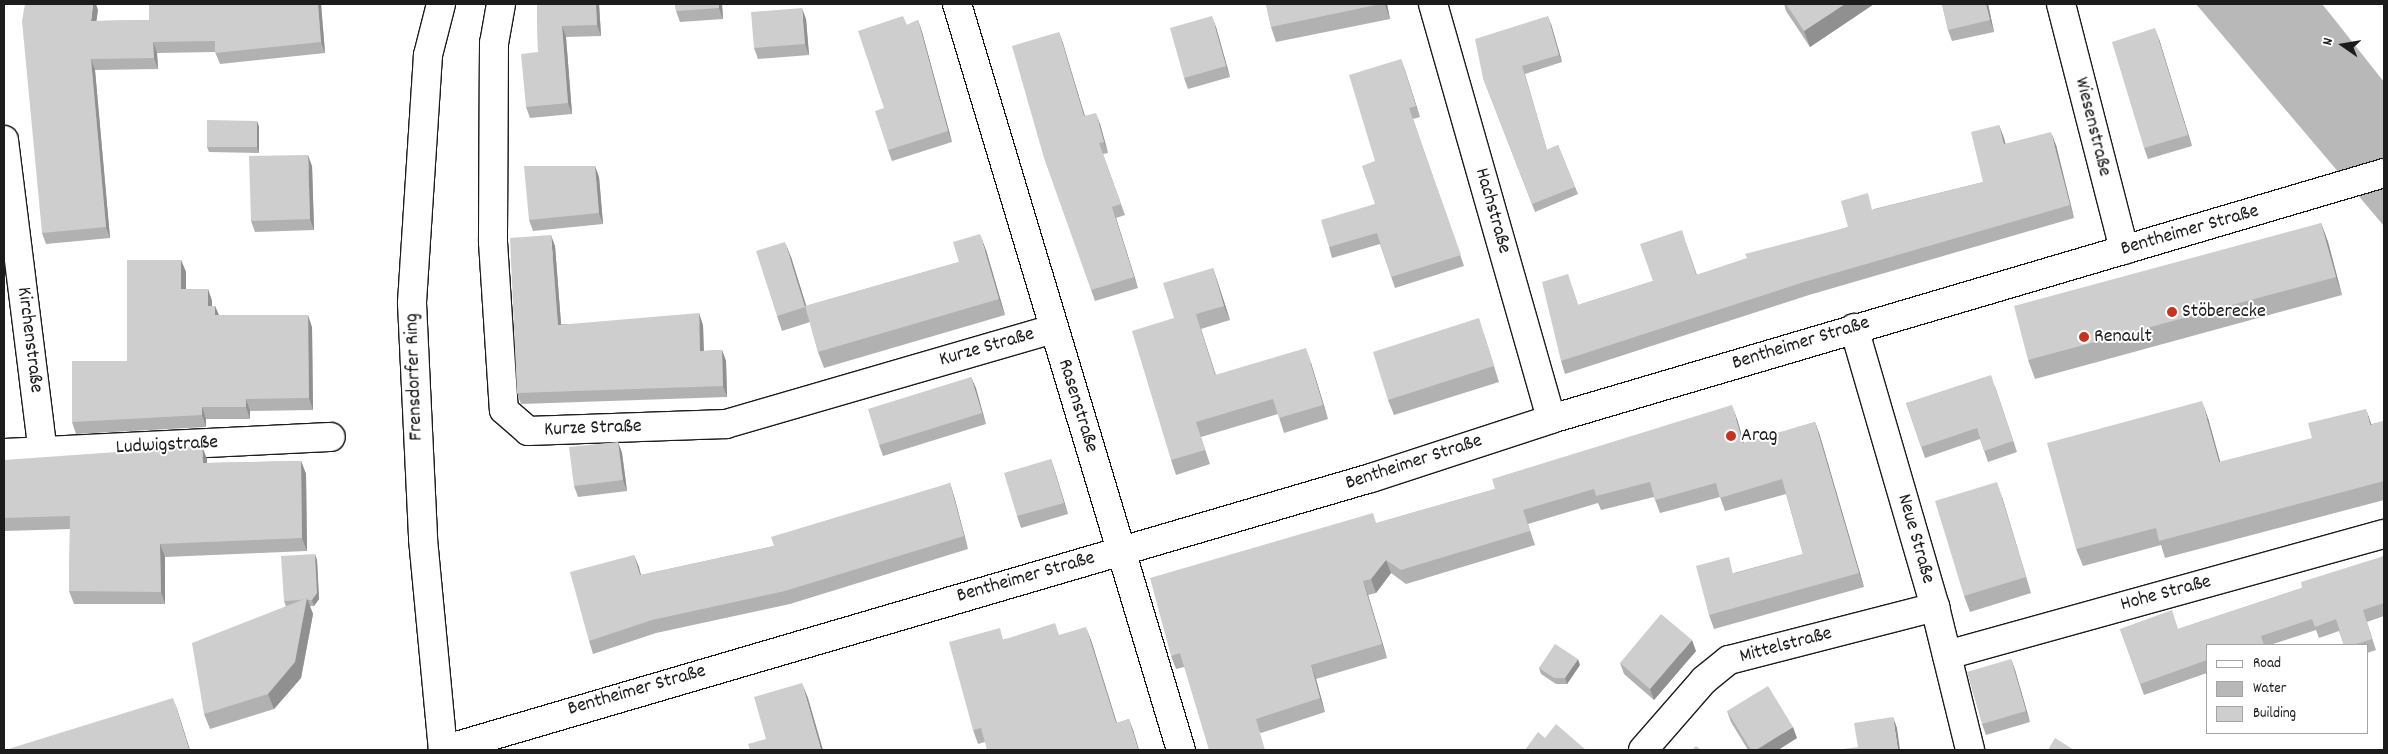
<!DOCTYPE html>
<meta charset="utf-8">
<style>
body{margin:0}
#map{position:relative;width:2388px;height:754px;overflow:hidden;background:#fff;font-family:Dekko,sans-serif}
div>[style]{position:absolute}
[style*='--x']{left:calc(var(--x)*1px);top:calc(var(--y)*1px);width:calc(var(--w)*1px);rotate:calc(var(--a)*1deg)}
.water>*{inset:0;background:#b8b8b8}
.roads{filter:drop-shadow(1px 0 #1c1c1c) drop-shadow(-1px 0 #1c1c1c) drop-shadow(0 1px #1c1c1c) drop-shadow(0 -1px #1c1c1c)}
.street>*{height:28px;margin:-14px;padding:0 14px;transform-origin:14px;border-radius:14px;background:#fff}
.secondary>*{height:28px;margin:-14px;padding:0 14px;transform-origin:14px;border-radius:14px;background:#fff}
.wall>*{inset:0;background:#b1b1b1}
.shaded-wall>*{inset:0;background:#909090}
.building>*{inset:0;background:#cecece}
.dots>*{width:14px;height:14px;translate:-50% -50%;box-sizing:border-box;border:2px solid #fff;border-radius:50%}
span{translate:-50% -50%;white-space:nowrap;text-align:center;line-height:1.15;-webkit-text-stroke:4px #fff;paint-order:stroke}
.street-label{font-size:20px;color:#1c1c1c}
.poi-label{font-size:20px;color:#1c1c1c}
.left{translate:0 -50%;text-align:left}
.frame{position:absolute;inset:0;border:5px solid #1c1c1c;pointer-events:none}
.legend{position:absolute;left:2206px;top:644px;width:162px;height:90px;box-sizing:border-box;background:#fff;border:1px solid #a4a4a4;margin:0;padding:6px 9px;list-style:none;font-size:15px;color:#1c1c1c}
.legend li{display:flex;align-items:center;gap:10px;height:25px}
.legend b{width:25px;border:1px solid #a4a4a4}
.north{position:absolute;left:2318px;top:20px;width:50px;height:50px;-webkit-text-stroke:4px #fff;paint-order:stroke;rotate:283deg;font-size:14px;font-weight:700;line-height:20px;text-align:center;color:#1c1c1c}
.north::after{content:'';display:block;margin:auto;width:18px;height:22px;background:#1c1c1c;clip-path:polygon(50% 0,100% 100%,50% 72%,0 100%)}
</style>
<div id="map">
<div class="water">
<i style="clip-path:polygon(2196px 4px,2322px 4px,2331px 15px,2384px 82px,2384px 226px)"></i>
</div>
<div class="roads">
<div class="street">
<i style="--x:501;--y:4;--w:40;--a:100"></i>
<i style="--x:494;--y:43;--w:199;--a:90.3"></i>
<i style="--x:493;--y:242;--w:168;--a:86.3"></i>
<i style="--x:504;--y:410;--w:32;--a:41"></i>
<i style="--x:528;--y:431;--w:198;--a:-2"></i>
<i style="--x:726;--y:424;--w:341;--a:-16.2"></i>
<i style="--x:957;--y:4;--w:779;--a:73.29"></i>
<i style="--x:1433;--y:4;--w:431;--a:74.1"></i>
<i style="--x:2061;--y:4;--w:254;--a:75.6"></i>
<i style="--x:4;--y:140;--w:314;--a:82.9"></i>
<i style="--x:1854;--y:328;--w:291;--a:73.8"></i>
<i style="--x:1935;--y:607;--w:147;--a:76.2"></i>
<i style="--x:4;--y:453;--w:327;--a:-2.8"></i>
<i style="--x:1947;--y:655;--w:453;--a:-15.5"></i>
<i style="--x:1643;--y:750;--w:93;--a:-48.9"></i>
<i style="--x:1704;--y:680;--w:32;--a:-39"></i>
<i style="--x:1729;--y:660;--w:213;--a:-14.4"></i>
</div>
<div class="secondary">
<i style="--x:441;--y:4;--w:53;--a:104.3"></i>
<i style="--x:428;--y:55;--w:249;--a:93.7"></i>
<i style="--x:412;--y:303;--w:236;--a:87.3"></i>
<i style="--x:423;--y:539;--w:212;--a:84.6"></i>
<i style="--x:443;--y:750;--w:967;--a:-16.34"></i>
<i style="--x:1371;--y:478;--w:189;--a:-18.1"></i>
<i style="--x:1551;--y:419;--w:869;--a:-16.45"></i>
</div>
</div>
<div class="wall">
<i style="clip-path:polygon(149px 4px,321px 4px,325px 53px,220px 64px,215px 52px,157px 53px,158px 69px,95px 70px,110px 238px,46px 244px,42px 233px,98px 10px,96px 21px,149px 20px)"></i>
<i style="clip-path:polygon(537px 4px,599px 4px,601px 36px,566px 37px,572px 114px,530px 118px,526px 107px,538px 52px)"></i>
<i style="clip-path:polygon(675px 4px,722px 4px,723px 19px,680px 22px,676px 11px)"></i>
<i style="clip-path:polygon(1266px 4px,1387px 4px,1390px 19px,1276px 42px,1271px 27px)"></i>
<i style="clip-path:polygon(1784px 4px,1874px 4px,1810px 47px,1786px 11px)"></i>
<i style="clip-path:polygon(1942px 4px,1988px 4px,1994px 32px,1952px 41px,1948px 30px)"></i>
<i style="clip-path:polygon(806px 19px,809px 55px,758px 59px,754px 48px)"></i>
<i style="clip-path:polygon(918px 20px,922px 32px,952px 142px,892px 161px,888px 150px,884px 108px,907px 25px)"></i>
<i style="clip-path:polygon(1551px 24px,1562px 62px,1525px 74px,1547px 150px,1558px 145px,1578px 194px,1535px 212px,1483px 78px)"></i>
<i style="clip-path:polygon(1216px 27px,1230px 77px,1188px 89px,1184px 78px)"></i>
<i style="clip-path:polygon(1059px 32px,1085px 116px,1100px 124px,1108px 153px,1103px 154px,1125px 215px,1116px 218px,1138px 288px,1095px 301px,1091px 290px)"></i>
<i style="clip-path:polygon(2159px 39px,2192px 146px,2148px 159px,2144px 148px)"></i>
<i style="clip-path:polygon(1401px 59px,1420px 117px,1413px 119px,1464px 266px,1395px 288px,1380px 244px,1332px 258px,1329px 247px,1375px 204px)"></i>
<i style="clip-path:polygon(257px 121px,259px 127px,259px 153px,209px 152px,207px 147px)"></i>
<i style="clip-path:polygon(1999px 125px,2005px 144px,2056px 145px,2074px 218px,1809px 295px,1565px 374px,1561px 361px,1572px 287px,1578px 305px,1653px 281px,1686px 243px,1697px 275px,1848px 227px,1874px 209px,1983px 182px)"></i>
<i style="clip-path:polygon(312px 166px,314px 230px,255px 232px,251px 221px)"></i>
<i style="clip-path:polygon(595px 166px,599px 177px,603px 224px,533px 231px,529px 220px)"></i>
<i style="clip-path:polygon(2321px 223px,2328px 242px,2342px 295px,2035px 379px,2028px 360px)"></i>
<i style="clip-path:polygon(555px 246px,561px 324px,703px 325px,704px 351px,722px 350px,726px 361px,727px 397px,521px 404px,517px 393px)"></i>
<i style="clip-path:polygon(986px 250px,1005px 315px,824px 368px,818px 352px,810px 322px,782px 331px,777px 316px,791px 257px,806px 306px,959px 262px)"></i>
<i style="clip-path:polygon(181px 260px,186px 272px,186px 289px,208px 289px,212px 301px,212px 306px,215px 306px,219px 315px,312px 327px,313px 410px,250px 411px,250px 419px,206px 419px,206px 427px,76px 434px,72px 422px,127px 361px)"></i>
<i style="clip-path:polygon(1213px 268px,1230px 320px,1201px 329px,1216px 375px,1311px 363px,1328px 419px,1284px 433px,1278px 414px,1201px 437px,1210px 464px,1176px 475px,1171px 460px,1174px 318px)"></i>
<i style="clip-path:polygon(1484px 334px,1499px 382px,1394px 415px,1388px 400px)"></i>
<i style="clip-path:polygon(971px 377px,986px 424px,883px 456px,879px 445px)"></i>
<i style="clip-path:polygon(1995px 386px,2017px 452px,1988px 462px,1980px 439px,1925px 458px,1906px 403px)"></i>
<i style="clip-path:polygon(2208px 418px,2220px 462px,2384px 421px,2384px 500px,2165px 558px,2161px 545px,2083px 566px,2076px 549px)"></i>
<i style="clip-path:polygon(1737px 419px,1744px 443px,1815px 422px,1820px 436px,1864px 587px,1714px 629px,1709px 615px,1734px 573px,1803px 554px,1786px 494px,1725px 511px,1720px 497px,1660px 513px,1654px 497px,1601px 510px,1598px 503px,1528px 524px,1535px 545px,1406px 584px,1391px 573px,1376px 593px,1368px 595px,1387px 658px,1316px 679px,1325px 712px,1261px 733px,1184px 667px,1176px 669px,1171px 656px,1377px 523px)"></i>
<i style="clip-path:polygon(618px 442px,622px 453px,627px 491px,578px 497px,574px 486px)"></i>
<i style="clip-path:polygon(207px 459px,207px 463px,301px 461px,306px 474px,307px 551px,165px 557px,165px 604px,74px 604px,69px 591px,70px 529px,4px 531px,4px 460px)"></i>
<i style="clip-path:polygon(1051px 459px,1068px 514px,1021px 528px,1017px 516px)"></i>
<i style="clip-path:polygon(950px 483px,954px 496px,968px 549px,790px 604px,656px 633px,593px 654px,589px 641px,634px 555px,641px 575px,774px 546px)"></i>
<i style="clip-path:polygon(2002px 497px,2031px 593px,1970px 612px,1964px 596px)"></i>
<i style="clip-path:polygon(2384px 556px,2384px 616px,2367px 622px,2376px 650px,2367px 653px,2367px 645px,2344px 645px,2339px 631px,2319px 638px,2316px 630px,2270px 645px,2207px 645px,2207px 673px,2144px 695px,2120px 629px,2178px 629px,2302px 588px)"></i>
<i style="clip-path:polygon(317px 560px,319px 599px,314px 606px,310px 606px,313px 614px,301px 678px,274px 709px,210px 729px,204px 714px,286px 606px,284px 601px)"></i>
<i style="clip-path:polygon(1059px 635px,1091px 640px,1117px 723px,1129px 719px,1134px 733px,985px 742px,978px 744px,973px 730px,1004px 639px)"></i>
<i style="clip-path:polygon(1696px 651px,1654px 700px,1624px 674px,1620px 663px)"></i>
<i style="clip-path:polygon(2011px 659px,2015px 670px,2030px 722px,1986px 735px,1982px 724px)"></i>
<i style="clip-path:polygon(1580px 665px,1567px 684px,1556px 684px,1541px 674px,1539px 668px)"></i>
<i style="clip-path:polygon(1727px 711px,1797px 738px,1778px 750px,1748px 750px,1731px 722px)"></i>
</div>
<div class="shaded-wall">
<i style="clip-path:polygon(93px 4px,96px 4px,98px 10px,95px 32px,91px 21px)"></i>
<i style="clip-path:polygon(318px 4px,321px 4px,325px 53px,321px 42px)"></i>
<i style="clip-path:polygon(596px 4px,599px 4px,601px 36px,597px 25px)"></i>
<i style="clip-path:polygon(719px 4px,722px 4px,723px 19px,719px 8px)"></i>
<i style="clip-path:polygon(1385px 4px,1387px 4px,1390px 19px)"></i>
<i style="clip-path:polygon(1845px 4px,1874px 4px,1810px 47px,1804px 31px)"></i>
<i style="clip-path:polygon(1986px 4px,1988px 4px,1994px 32px,1990px 20px)"></i>
<i style="clip-path:polygon(802px 8px,806px 19px,809px 55px,805px 44px)"></i>
<i style="clip-path:polygon(1212px 16px,1216px 27px,1230px 77px,1226px 66px)"></i>
<i style="clip-path:polygon(1548px 16px,1551px 24px,1562px 62px,1559px 55px)"></i>
<i style="clip-path:polygon(918px 20px,922px 32px,952px 142px,948px 131px)"></i>
<i style="clip-path:polygon(562px 26px,566px 37px,572px 114px,568px 103px)"></i>
<i style="clip-path:polygon(2155px 28px,2159px 39px,2192px 146px,2188px 135px)"></i>
<i style="clip-path:polygon(1059px 32px,1063px 43px,1088px 127px,1084px 116px)"></i>
<i style="clip-path:polygon(153px 42px,157px 53px,158px 69px,154px 58px)"></i>
<i style="clip-path:polygon(91px 59px,95px 70px,110px 238px,106px 227px)"></i>
<i style="clip-path:polygon(1401px 59px,1405px 70px,1420px 117px,1416px 106px)"></i>
<i style="clip-path:polygon(1096px 113px,1100px 124px,1108px 153px,1104px 142px)"></i>
<i style="clip-path:polygon(257px 121px,259px 127px,259px 153px,257px 147px)"></i>
<i style="clip-path:polygon(1999px 125px,2004px 138px,2009px 157px,2004px 144px)"></i>
<i style="clip-path:polygon(2051px 132px,2056px 145px,2074px 218px,2070px 205px)"></i>
<i style="clip-path:polygon(308px 155px,312px 166px,314px 230px,310px 219px)"></i>
<i style="clip-path:polygon(595px 166px,599px 177px,603px 224px,599px 213px)"></i>
<i style="clip-path:polygon(1112px 207px,1116px 218px,1138px 288px,1134px 277px)"></i>
<i style="clip-path:polygon(2321px 223px,2328px 242px,2342px 295px,2336px 277px)"></i>
<i style="clip-path:polygon(980px 234px,986px 250px,1005px 315px,999px 299px)"></i>
<i style="clip-path:polygon(551px 235px,555px 246px,562px 336px,558px 325px)"></i>
<i style="clip-path:polygon(785px 242px,791px 257px,811px 321px,805px 307px)"></i>
<i style="clip-path:polygon(181px 260px,186px 272px,186px 301px,181px 289px)"></i>
<i style="clip-path:polygon(1213px 268px,1218px 283px,1230px 320px,1224px 306px)"></i>
<i style="clip-path:polygon(208px 289px,212px 301px,212px 318px,208px 306px)"></i>
<i style="clip-path:polygon(215px 306px,220px 318px,215px 315px)"></i>
<i style="clip-path:polygon(699px 313px,703px 325px,704px 362px,700px 351px)"></i>
<i style="clip-path:polygon(1196px 314px,1201px 329px,1220px 390px,1215px 375px)"></i>
<i style="clip-path:polygon(308px 315px,312px 327px,313px 410px,309px 398px)"></i>
<i style="clip-path:polygon(1306px 348px,1311px 363px,1328px 419px,1323px 405px)"></i>
<i style="clip-path:polygon(722px 350px,726px 361px,727px 397px,723px 386px)"></i>
<i style="clip-path:polygon(971px 377px,976px 388px,986px 424px,982px 413px)"></i>
<i style="clip-path:polygon(246px 399px,250px 411px,250px 419px,246px 407px)"></i>
<i style="clip-path:polygon(2202px 401px,2208px 418px,2225px 479px,2219px 462px)"></i>
<i style="clip-path:polygon(1732px 405px,1737px 419px,1748px 457px,1743px 443px)"></i>
<i style="clip-path:polygon(202px 407px,206px 419px,206px 427px,202px 415px)"></i>
<i style="clip-path:polygon(2366px 409px,2372px 426px,2370px 425px)"></i>
<i style="clip-path:polygon(1815px 422px,1820px 436px,1864px 587px,1859px 573px)"></i>
<i style="clip-path:polygon(618px 442px,622px 453px,627px 491px,623px 480px)"></i>
<i style="clip-path:polygon(202px 446px,207px 459px,207px 476px,203px 463px)"></i>
<i style="clip-path:polygon(1051px 459px,1055px 471px,1068px 514px,1064px 503px)"></i>
<i style="clip-path:polygon(301px 461px,306px 474px,307px 551px,302px 538px)"></i>
<i style="clip-path:polygon(1997px 482px,2002px 497px,2031px 593px,2026px 577px)"></i>
<i style="clip-path:polygon(950px 483px,954px 496px,968px 549px,964px 536px)"></i>
<i style="clip-path:polygon(160px 544px,165px 557px,165px 604px,161px 592px)"></i>
<i style="clip-path:polygon(315px 554px,317px 560px,319px 599px,314px 606px,312px 600px)"></i>
<i style="clip-path:polygon(634px 555px,639px 567px,644px 588px,640px 575px)"></i>
<i style="clip-path:polygon(1386px 560px,1391px 573px,1376px 593px,1371px 579px)"></i>
<i style="clip-path:polygon(1363px 581px,1368px 595px,1387px 658px,1382px 644px)"></i>
<i style="clip-path:polygon(307px 598px,313px 614px,301px 678px,274px 709px,268px 694px)"></i>
<i style="clip-path:polygon(1086px 627px,1091px 640px,1121px 737px,1116px 723px)"></i>
<i style="clip-path:polygon(1692px 640px,1696px 651px,1654px 700px,1650px 689px)"></i>
<i style="clip-path:polygon(1578px 659px,1580px 665px,1567px 684px,1565px 678px)"></i>
<i style="clip-path:polygon(2011px 659px,2015px 670px,2030px 722px,2026px 711px)"></i>
<i style="clip-path:polygon(1311px 665px,1316px 679px,1325px 712px,1320px 698px)"></i>
<i style="clip-path:polygon(802px 683px,808px 698px,823px 750px,821px 750px)"></i>
<i style="clip-path:polygon(173px 698px,178px 712px,190px 750px,189px 750px)"></i>
<i style="clip-path:polygon(1893px 717px,1897px 728px,1900px 750px,1898px 750px)"></i>
<i style="clip-path:polygon(1129px 719px,1134px 733px,1139px 750px,1138px 750px)"></i>
<i style="clip-path:polygon(1793px 727px,1797px 738px,1778px 750px,1756px 750px)"></i>
</div>
<div class="building">
<i style="clip-path:polygon(25px 4px,93px 4px,91px 21px,149px 20px,149px 4px,318px 4px,321px 42px,215px 53px,215px 41px,153px 42px,154px 58px,91px 59px,106px 227px,42px 233px,22px 21px)"></i>
<i style="clip-path:polygon(537px 4px,596px 4px,597px 25px,562px 26px,568px 103px,526px 107px,521px 54px,538px 52px)"></i>
<i style="clip-path:polygon(675px 4px,719px 4px,719px 8px,676px 11px)"></i>
<i style="clip-path:polygon(1266px 4px,1381px 4px,1271px 27px)"></i>
<i style="clip-path:polygon(1786px 4px,1845px 4px,1804px 31px)"></i>
<i style="clip-path:polygon(1942px 4px,1986px 4px,1990px 20px,1948px 30px)"></i>
<i style="clip-path:polygon(802px 8px,805px 44px,754px 48px,751px 12px)"></i>
<i style="clip-path:polygon(903px 16px,907px 25px,918px 20px,948px 131px,888px 150px,875px 111px,884px 108px,858px 31px)"></i>
<i style="clip-path:polygon(1212px 16px,1226px 66px,1184px 78px,1170px 28px)"></i>
<i style="clip-path:polygon(1548px 16px,1559px 55px,1522px 66px,1547px 150px,1558px 145px,1575px 187px,1532px 204px,1483px 78px,1475px 39px)"></i>
<i style="clip-path:polygon(2155px 28px,2188px 135px,2144px 148px,2112px 42px)"></i>
<i style="clip-path:polygon(1059px 32px,1084px 116px,1096px 113px,1104px 142px,1099px 143px,1121px 204px,1112px 207px,1134px 277px,1091px 290px,1044px 158px,1012px 46px)"></i>
<i style="clip-path:polygon(1401px 59px,1416px 106px,1409px 108px,1461px 255px,1391px 277px,1377px 233px,1329px 247px,1321px 220px,1375px 204px,1362px 166px,1375px 161px,1349px 75px)"></i>
<i style="clip-path:polygon(207px 120px,257px 121px,257px 147px,207px 147px)"></i>
<i style="clip-path:polygon(1999px 125px,2004px 144px,2051px 132px,2070px 205px,1804px 282px,1561px 361px,1542px 282px,1568px 274px,1578px 305px,1653px 281px,1640px 244px,1682px 230px,1696px 275px,1747px 258px,1745px 254px,1848px 227px,1841px 201px,1868px 193px,1872px 210px,1983px 182px,1971px 132px)"></i>
<i style="clip-path:polygon(308px 155px,310px 219px,251px 221px,249px 156px)"></i>
<i style="clip-path:polygon(524px 166px,595px 166px,599px 213px,529px 220px)"></i>
<i style="clip-path:polygon(2321px 223px,2336px 277px,2028px 360px,2014px 306px)"></i>
<i style="clip-path:polygon(980px 234px,999px 299px,818px 352px,805px 306px,959px 262px,953px 242px)"></i>
<i style="clip-path:polygon(551px 235px,558px 325px,699px 313px,700px 351px,722px 350px,723px 386px,517px 393px,510px 238px)"></i>
<i style="clip-path:polygon(785px 242px,805px 307px,777px 316px,756px 251px)"></i>
<i style="clip-path:polygon(127px 260px,181px 260px,181px 289px,208px 289px,208px 306px,215px 306px,215px 315px,308px 315px,309px 398px,246px 399px,246px 407px,202px 407px,202px 415px,72px 422px,72px 361px,127px 361px)"></i>
<i style="clip-path:polygon(1213px 268px,1224px 306px,1196px 314px,1215px 375px,1306px 348px,1323px 405px,1279px 418px,1273px 399px,1196px 422px,1205px 450px,1171px 460px,1132px 331px,1174px 318px,1163px 283px)"></i>
<i style="clip-path:polygon(1479px 318px,1494px 366px,1388px 400px,1373px 352px)"></i>
<i style="clip-path:polygon(1991px 375px,2013px 441px,1984px 451px,1977px 428px,1921px 447px,1906px 403px)"></i>
<i style="clip-path:polygon(971px 377px,982px 413px,879px 445px,868px 409px)"></i>
<i style="clip-path:polygon(2202px 401px,2219px 462px,2312px 438px,2308px 423px,2366px 409px,2370px 425px,2384px 421px,2384px 481px,2159px 541px,2156px 528px,2076px 549px,2047px 443px)"></i>
<i style="clip-path:polygon(1732px 405px,1743px 443px,1815px 422px,1859px 573px,1709px 615px,1696px 566px,1729px 557px,1733px 574px,1803px 554px,1782px 479px,1720px 498px,1716px 483px,1655px 500px,1650px 482px,1596px 496px,1594px 489px,1523px 510px,1530px 531px,1401px 570px,1386px 560px,1371px 579px,1363px 581px,1382px 644px,1311px 665px,1320px 698px,1256px 719px,1265px 750px,1209px 750px,1180px 653px,1171px 656px,1150px 578px,1373px 513px,1376px 523px,1495px 489px,1492px 479px)"></i>
<i style="clip-path:polygon(618px 442px,623px 480px,574px 486px,569px 447px)"></i>
<i style="clip-path:polygon(202px 446px,203px 463px,301px 461px,302px 538px,160px 544px,161px 592px,69px 591px,70px 516px,4px 518px,4px 460px)"></i>
<i style="clip-path:polygon(1051px 459px,1064px 503px,1017px 516px,1004px 473px)"></i>
<i style="clip-path:polygon(1997px 482px,2026px 577px,1964px 596px,1935px 501px)"></i>
<i style="clip-path:polygon(950px 483px,964px 536px,785px 591px,652px 620px,589px 641px,570px 572px,634px 555px,640px 575px,774px 546px,771px 537px)"></i>
<i style="clip-path:polygon(315px 554px,317px 593px,312px 600px,308px 600px,307px 598px,301px 600px,284px 601px,281px 556px)"></i>
<i style="clip-path:polygon(2384px 556px,2384px 603px,2363px 610px,2372px 639px,2353px 645px,2344px 645px,2336px 619px,2315px 627px,2312px 619px,2261px 636px,2264px 645px,2207px 645px,2207px 660px,2140px 684px,2120px 629px,2172px 610px,2178px 629px,2302px 588px,2301px 582px)"></i>
<i style="clip-path:polygon(307px 598px,295px 662px,268px 694px,204px 714px,192px 643px)"></i>
<i style="clip-path:polygon(1661px 614px,1692px 640px,1650px 689px,1620px 663px)"></i>
<i style="clip-path:polygon(1055px 623px,1059px 635px,1086px 627px,1116px 723px,1129px 719px,1138px 750px,987px 750px,981px 728px,973px 730px,949px 642px,1000px 628px,1003px 640px)"></i>
<i style="clip-path:polygon(1555px 644px,1578px 659px,1565px 678px,1554px 678px,1539px 668px)"></i>
<i style="clip-path:polygon(2011px 659px,2026px 711px,1982px 724px,1967px 672px)"></i>
<i style="clip-path:polygon(802px 683px,821px 750px,750px 750px,748px 744px,766px 739px,754px 697px)"></i>
<i style="clip-path:polygon(1768px 686px,1793px 727px,1756px 750px,1751px 750px,1727px 711px)"></i>
<i style="clip-path:polygon(173px 698px,189px 750px,5px 750px)"></i>
<i style="clip-path:polygon(1893px 717px,1898px 750px,1837px 750px,1858px 747px,1854px 723px)"></i>
<i style="clip-path:polygon(1556px 724px,1586px 750px,1525px 750px,1538px 732px,1545px 738px)"></i>
<i style="clip-path:polygon(2055px 738px,2074px 750px,2048px 750px)"></i>
<i style="clip-path:polygon(1696px 746px,1701px 750px,1692px 750px)"></i>
</div>
<div class="dots">
<i style="left:2172px;top:312px;background:#c8321e"></i>
<i style="left:2084px;top:337px;background:#c8321e"></i>
<i style="left:1731px;top:436px;background:#c8321e"></i>
</div>
<div class="street-label">
<span style="left:2092px;top:127px;rotate:76deg">Wiesenstraße</span>
<span style="left:1492px;top:211px;rotate:74deg">Hachstraße</span>
<span style="left:2190px;top:231px;rotate:-16deg">Bentheimer Straße</span>
<span style="left:29px;top:340px;rotate:83deg">Kirchenstraße</span>
<span style="left:1801px;top:344px;rotate:-17deg">Bentheimer Straße</span>
<span style="left:987px;top:348px;rotate:-16deg">Kurze Straße</span>
<span style="left:415px;top:377px;rotate:-92deg">Frensdorfer Ring</span>
<span style="left:1077px;top:406px;rotate:73deg">Rasenstraße</span>
<span style="left:593px;top:429px;rotate:-2deg">Kurze Straße</span>
<span style="left:167px;top:446px;rotate:-3deg">Ludwigstraße</span>
<span style="left:1414px;top:463px;rotate:-18deg">Bentheimer Straße</span>
<span style="left:1915px;top:539px;rotate:74deg">Neue Straße</span>
<span style="left:1026px;top:578px;rotate:-16deg">Bentheimer Straße</span>
<span style="left:2166px;top:594px;rotate:-15deg">Hohe Straße</span>
<span style="left:1786px;top:646px;rotate:-15deg">Mittelstraße</span>
<span style="left:637px;top:691px;rotate:-16deg">Bentheimer Straße</span>
</div>
<div class="poi-label">
<span class="left" style="left:2182px;top:312px">Stöberecke</span>
<span class="left" style="left:2094px;top:337px">Renault</span>
<span class="left" style="left:1741px;top:436px">Arag</span>
</div>
<div class="frame"></div>
<ul class="legend">
<li><b style="height:6px;background:#fff"></b>Road</li>
<li><b style="height:14px;background:#b8b8b8"></b>Water</li>
<li><b style="height:14px;background:#cecece"></b>Building</li>
</ul>
<div class="north">N</div>
</div>
